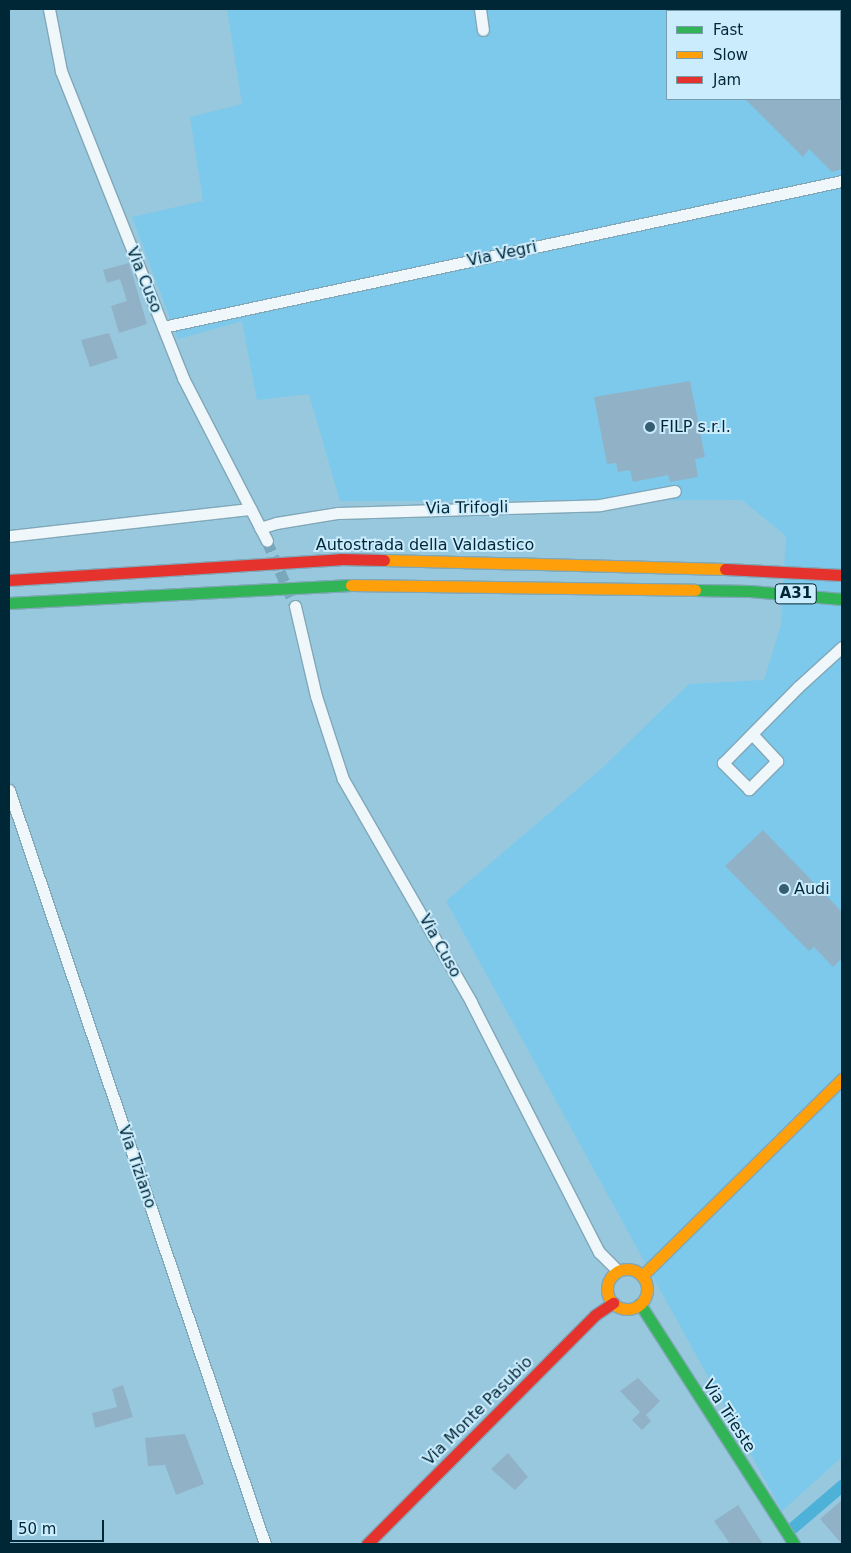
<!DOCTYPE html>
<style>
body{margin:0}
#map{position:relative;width:851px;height:1553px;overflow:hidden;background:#97c8de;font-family:"DejaVu Sans",sans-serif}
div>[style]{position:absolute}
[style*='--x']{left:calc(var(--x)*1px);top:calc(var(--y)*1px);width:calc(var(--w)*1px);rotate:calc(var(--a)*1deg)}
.built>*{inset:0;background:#7cc9eb}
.canal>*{height:12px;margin:-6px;padding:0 6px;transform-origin:6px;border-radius:6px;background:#4db1d8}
.building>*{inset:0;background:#91b2c6}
.street-tunnel>*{height:11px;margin-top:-5.5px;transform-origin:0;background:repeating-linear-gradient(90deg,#79a8bc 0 11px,transparent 0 16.5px)}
.roads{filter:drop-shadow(1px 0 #80a7b8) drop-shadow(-1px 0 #80a7b8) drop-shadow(0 1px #80a7b8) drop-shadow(0 -1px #80a7b8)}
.street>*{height:11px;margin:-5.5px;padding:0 5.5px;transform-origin:5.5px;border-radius:5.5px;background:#eff7fa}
.fast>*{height:11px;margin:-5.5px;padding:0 5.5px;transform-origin:5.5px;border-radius:5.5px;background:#30b455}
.slow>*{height:11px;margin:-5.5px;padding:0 5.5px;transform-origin:5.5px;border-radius:5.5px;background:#ff9f0a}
.slow>.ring{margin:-5.5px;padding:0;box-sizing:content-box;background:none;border:11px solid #ff9f0a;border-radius:50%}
.jam>*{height:11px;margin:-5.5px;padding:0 5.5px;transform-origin:5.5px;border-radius:5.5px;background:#e5322d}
.dots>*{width:14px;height:14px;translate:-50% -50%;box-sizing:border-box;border:2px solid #cbecfd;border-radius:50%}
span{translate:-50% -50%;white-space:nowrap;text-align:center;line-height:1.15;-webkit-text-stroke:4px #cbecfd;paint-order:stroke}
.shield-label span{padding:1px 4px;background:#cbecfd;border:1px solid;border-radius:4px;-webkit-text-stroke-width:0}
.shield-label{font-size:15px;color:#002736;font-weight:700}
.street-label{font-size:16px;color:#002736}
.poi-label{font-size:16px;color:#002736}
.left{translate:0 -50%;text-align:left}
.frame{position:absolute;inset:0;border:10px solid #002736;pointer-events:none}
.legend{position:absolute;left:666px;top:10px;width:175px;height:90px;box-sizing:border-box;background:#cbecfd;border:1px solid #7a9dad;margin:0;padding:6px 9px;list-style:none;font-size:15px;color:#002736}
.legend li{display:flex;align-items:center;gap:10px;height:25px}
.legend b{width:25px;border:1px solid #7a9dad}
.scale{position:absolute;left:10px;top:1520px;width:94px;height:22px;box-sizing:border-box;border:2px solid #002736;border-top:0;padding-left:6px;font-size:15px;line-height:18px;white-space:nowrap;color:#002736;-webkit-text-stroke:4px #cbecfd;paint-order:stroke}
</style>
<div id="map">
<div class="built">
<i style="clip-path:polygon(evenodd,227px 9px,842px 9px,842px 1457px,782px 1511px,446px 901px,600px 770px,689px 684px,764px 680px,781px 625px,786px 536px,742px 500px,340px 501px,309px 394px,257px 400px,242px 321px,178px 339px,132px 217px,203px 201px,190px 117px,242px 104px,227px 9px,667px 11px,840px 11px,840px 99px,667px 99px,667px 11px)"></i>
</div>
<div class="canal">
<i style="--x:793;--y:1528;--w:65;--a:-40.6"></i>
</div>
<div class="building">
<i style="clip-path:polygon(745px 99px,842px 99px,842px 169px,832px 172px,809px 149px,803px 157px)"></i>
<i style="clip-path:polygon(129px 263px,147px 324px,119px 333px,111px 306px,127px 301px,120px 279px,107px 283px,103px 270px)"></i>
<i style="clip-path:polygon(109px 333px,118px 358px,90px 367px,81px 340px)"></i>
<i style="clip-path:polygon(690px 381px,705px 457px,695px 459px,698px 477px,670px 482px,668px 475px,633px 482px,630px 470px,618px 472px,616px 463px,607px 464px,594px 397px)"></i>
<i style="clip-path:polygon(763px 830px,842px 912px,842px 958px,833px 967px,814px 947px,809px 951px,725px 866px)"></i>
<i style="clip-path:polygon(638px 1378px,660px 1401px,646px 1415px,651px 1421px,642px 1430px,632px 1420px,640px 1412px,620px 1391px)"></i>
<i style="clip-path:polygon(123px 1385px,133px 1417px,95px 1428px,92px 1413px,117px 1407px,112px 1389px)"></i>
<i style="clip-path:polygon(185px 1434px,204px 1484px,176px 1495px,165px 1465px,148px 1466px,145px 1438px)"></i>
<i style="clip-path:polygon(508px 1453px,528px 1477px,515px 1490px,491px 1469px)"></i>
<i style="clip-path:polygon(842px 1500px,842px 1544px,820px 1519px)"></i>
<i style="clip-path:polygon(738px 1505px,763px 1544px,730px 1544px,714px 1521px)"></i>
</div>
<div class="street-tunnel">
<i style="--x:267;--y:541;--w:71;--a:66.7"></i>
</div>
<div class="roads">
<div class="street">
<i style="--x:49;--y:9;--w:63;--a:79"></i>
<i style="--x:61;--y:71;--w:330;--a:68.3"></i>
<i style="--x:183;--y:378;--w:183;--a:62.7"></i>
<i style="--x:480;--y:9;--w:21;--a:82"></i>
<i style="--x:163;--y:327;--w:695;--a:-12.14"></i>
<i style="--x:260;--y:528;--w:17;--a:-17"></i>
<i style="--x:276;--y:523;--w:63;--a:-9.2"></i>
<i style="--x:338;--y:513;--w:262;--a:-1.7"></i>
<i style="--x:600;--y:505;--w:76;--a:-10.6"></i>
<i style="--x:9;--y:536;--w:243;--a:-6.4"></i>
<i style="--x:295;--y:606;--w:92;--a:76.9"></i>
<i style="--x:316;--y:696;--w:87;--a:72"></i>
<i style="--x:343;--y:779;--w:257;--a:60.1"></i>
<i style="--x:471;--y:1002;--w:281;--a:62.9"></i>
<i style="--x:599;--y:1252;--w:27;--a:45"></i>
<i style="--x:752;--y:734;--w:37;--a:47"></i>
<i style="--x:777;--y:761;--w:40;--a:135"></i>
<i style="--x:749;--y:789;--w:37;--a:-135"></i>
<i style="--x:723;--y:763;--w:107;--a:-45.4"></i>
<i style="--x:798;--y:687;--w:59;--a:-42.3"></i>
<i style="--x:9;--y:790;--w:796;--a:71.25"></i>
</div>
<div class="fast">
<i style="--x:695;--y:590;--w:55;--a:1"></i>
<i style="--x:750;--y:591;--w:92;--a:5"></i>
<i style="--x:9;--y:603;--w:342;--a:-3"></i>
<i style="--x:640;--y:1304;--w:285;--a:57.3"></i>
</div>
<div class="slow">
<i style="--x:384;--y:560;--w:341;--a:1.5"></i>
<i style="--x:351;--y:585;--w:344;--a:0.8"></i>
<i class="ring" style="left:607px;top:1269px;width:29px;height:29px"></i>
<i style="--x:642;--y:1276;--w:281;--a:-44.6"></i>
</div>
<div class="jam">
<i style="--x:725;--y:569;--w:117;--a:2.9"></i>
<i style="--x:9;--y:580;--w:332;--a:-3.6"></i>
<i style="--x:340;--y:559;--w:44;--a:1.3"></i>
<i style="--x:367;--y:1544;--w:323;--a:-45.1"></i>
<i style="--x:595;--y:1315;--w:22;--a:-34"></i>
</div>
</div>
<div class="dots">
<i style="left:650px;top:427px;background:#355f71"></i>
<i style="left:784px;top:889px;background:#355f71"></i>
</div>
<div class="shield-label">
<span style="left:796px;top:594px">A31</span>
</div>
<div class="street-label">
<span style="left:502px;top:254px;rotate:-12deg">Via Vegri</span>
<span style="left:144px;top:280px;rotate:68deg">Via Cuso</span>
<span style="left:467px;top:508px;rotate:-1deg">Via Trifogli</span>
<span style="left:425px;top:545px">Autostrada della Valdastico</span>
<span style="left:440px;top:946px;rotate:61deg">Via Cuso</span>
<span style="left:137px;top:1167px;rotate:71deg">Via Tiziano</span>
<span style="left:478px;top:1411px;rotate:-45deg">Via Monte Pasubio</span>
<span style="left:729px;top:1416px;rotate:57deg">Via Trieste</span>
</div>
<div class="poi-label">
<span class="left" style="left:660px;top:427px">FILP s.r.l.</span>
<span class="left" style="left:794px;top:889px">Audi</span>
</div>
<div class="frame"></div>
<ul class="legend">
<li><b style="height:6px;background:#30b455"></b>Fast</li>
<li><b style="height:6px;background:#ff9f0a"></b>Slow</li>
<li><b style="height:6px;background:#e5322d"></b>Jam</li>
</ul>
<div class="scale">50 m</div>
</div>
